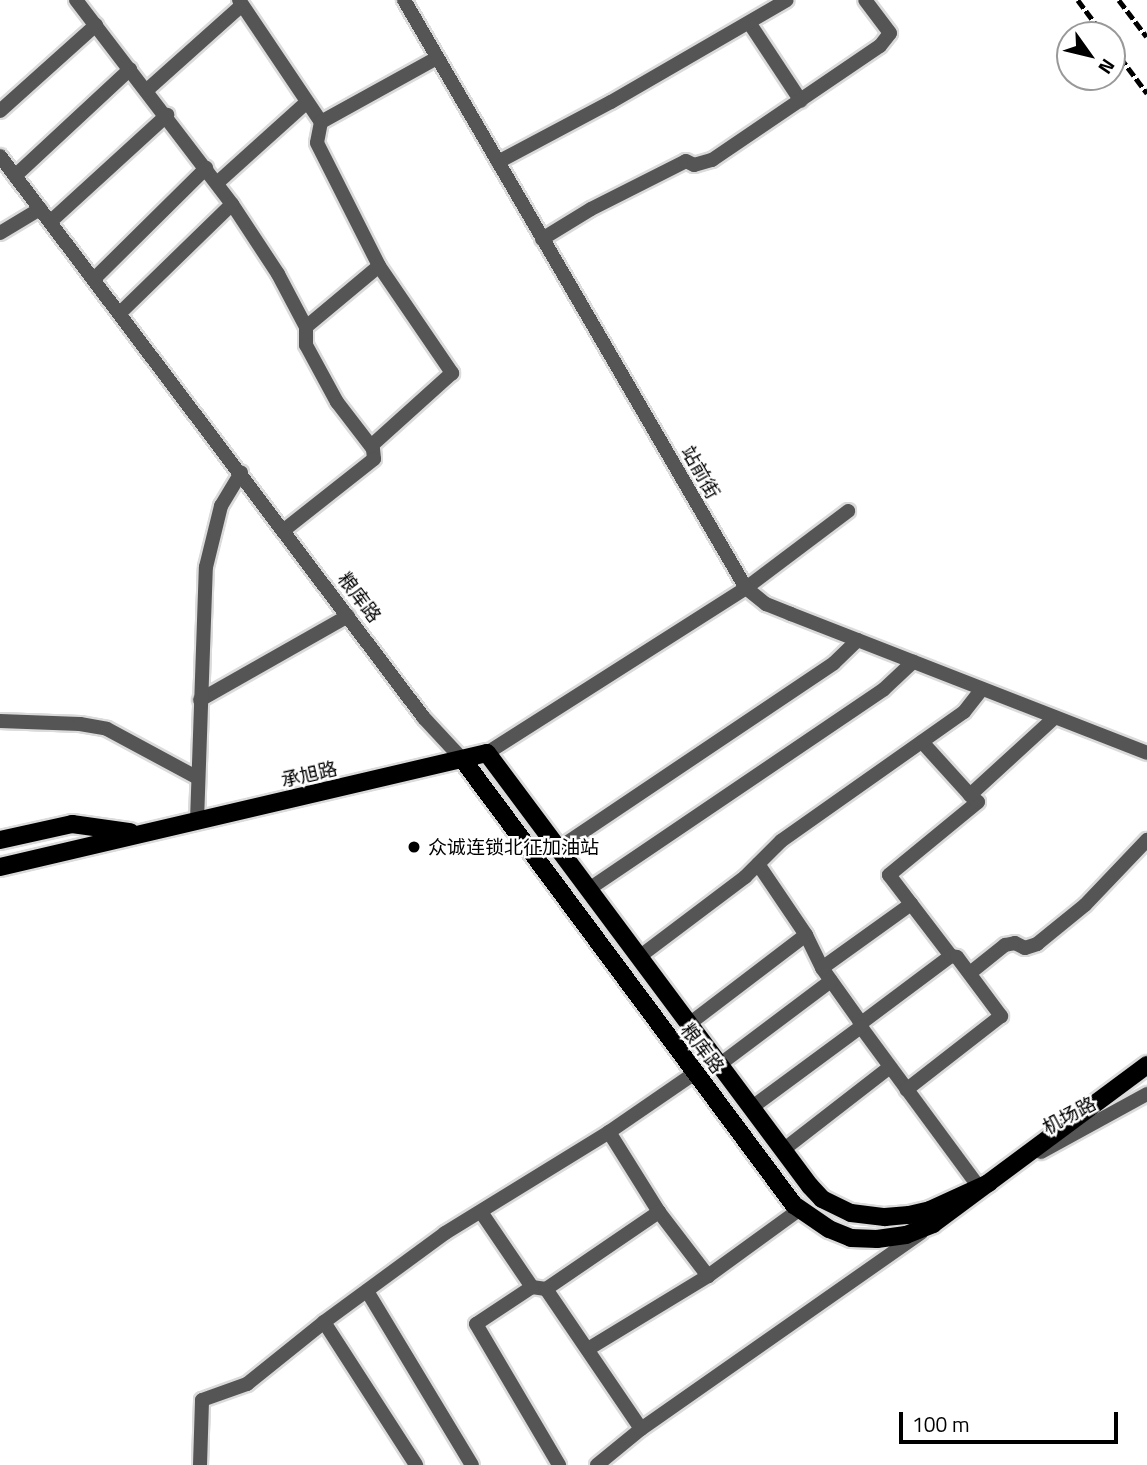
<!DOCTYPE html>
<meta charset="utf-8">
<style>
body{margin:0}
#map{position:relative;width:1147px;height:1465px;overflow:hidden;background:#fff;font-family:"Titillium Web","Noto Sans SC",sans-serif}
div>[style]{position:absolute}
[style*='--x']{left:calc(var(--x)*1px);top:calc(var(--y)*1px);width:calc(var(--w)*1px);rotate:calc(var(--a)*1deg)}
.roads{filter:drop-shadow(2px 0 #dbdbdb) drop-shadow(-2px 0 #dbdbdb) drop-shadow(0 2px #dbdbdb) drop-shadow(0 -2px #dbdbdb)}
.minor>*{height:14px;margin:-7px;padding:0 7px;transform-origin:7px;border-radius:7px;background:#555}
.tertiary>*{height:14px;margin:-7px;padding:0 7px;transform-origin:7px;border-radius:7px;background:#555}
.primary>*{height:18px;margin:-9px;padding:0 9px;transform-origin:9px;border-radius:9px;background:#000}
.rail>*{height:4.5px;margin-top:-2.25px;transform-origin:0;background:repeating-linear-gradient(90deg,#000 0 10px,transparent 0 13.5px)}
.dots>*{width:19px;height:19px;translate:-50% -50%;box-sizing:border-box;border:4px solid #fff;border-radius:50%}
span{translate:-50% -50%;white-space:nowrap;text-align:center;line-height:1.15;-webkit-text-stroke:5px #fff;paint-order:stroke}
.street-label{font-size:19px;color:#000}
.poi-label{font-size:19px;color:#000}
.left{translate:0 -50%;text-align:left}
.north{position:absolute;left:1056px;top:21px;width:70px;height:70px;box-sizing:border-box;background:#fff;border:2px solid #999;border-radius:50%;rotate:124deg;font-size:19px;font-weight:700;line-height:28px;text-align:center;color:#000}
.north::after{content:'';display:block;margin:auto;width:24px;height:32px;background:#000;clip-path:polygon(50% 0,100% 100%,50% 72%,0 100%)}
.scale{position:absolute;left:899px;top:1412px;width:219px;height:32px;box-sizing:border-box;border:4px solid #000;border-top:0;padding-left:9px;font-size:21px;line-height:24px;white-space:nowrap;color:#000;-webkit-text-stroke:5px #fff;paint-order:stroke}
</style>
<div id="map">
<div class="roads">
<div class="minor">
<i style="--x:76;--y:0;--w:257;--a:52.6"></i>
<i style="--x:232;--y:204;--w:84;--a:56.7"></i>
<i style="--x:278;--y:274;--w:60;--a:62.2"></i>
<i style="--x:306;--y:327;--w:18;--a:90"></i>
<i style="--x:306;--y:345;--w:65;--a:61.5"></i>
<i style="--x:337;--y:402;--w:59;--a:52.5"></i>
<i style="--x:373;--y:449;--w:10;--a:84"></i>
<i style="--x:374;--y:459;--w:115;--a:141.7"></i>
<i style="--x:239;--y:0;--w:147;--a:56.1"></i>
<i style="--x:321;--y:122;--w:132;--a:-28.9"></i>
<i style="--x:750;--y:24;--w:92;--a:56.5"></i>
<i style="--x:147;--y:90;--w:127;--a:-41.8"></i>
<i style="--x:0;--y:111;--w:129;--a:-41.9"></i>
<i style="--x:321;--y:122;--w:21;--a:101"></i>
<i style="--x:317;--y:143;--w:138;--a:63.2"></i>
<i style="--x:498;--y:162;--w:128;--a:-28"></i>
<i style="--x:611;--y:102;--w:203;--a:-30.1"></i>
<i style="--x:15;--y:176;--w:157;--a:-42.9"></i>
<i style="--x:217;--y:183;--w:120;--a:-42"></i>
<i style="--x:50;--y:222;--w:159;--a:-42.4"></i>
<i style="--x:0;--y:233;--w:47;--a:-31"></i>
<i style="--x:542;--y:239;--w:57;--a:-31.5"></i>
<i style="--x:591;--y:209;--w:106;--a:-26.8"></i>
<i style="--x:686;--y:161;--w:9;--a:27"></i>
<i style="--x:694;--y:165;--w:19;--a:-16"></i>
<i style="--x:712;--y:160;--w:203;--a:-34.2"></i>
<i style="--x:880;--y:46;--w:16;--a:-52"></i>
<i style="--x:890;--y:33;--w:41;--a:-127.1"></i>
<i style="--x:94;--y:279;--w:158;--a:-44.7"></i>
<i style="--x:120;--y:313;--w:156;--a:-44.2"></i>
<i style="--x:306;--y:327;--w:95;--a:-39.9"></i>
<i style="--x:379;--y:266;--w:130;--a:55.7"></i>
<i style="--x:452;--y:373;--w:109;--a:138"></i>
<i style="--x:200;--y:700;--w:170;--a:-29.6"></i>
<i style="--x:0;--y:721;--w:80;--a:2.1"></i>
<i style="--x:80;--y:724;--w:27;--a:10"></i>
<i style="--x:107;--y:729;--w:103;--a:28.3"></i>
<i style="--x:922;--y:742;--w:72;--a:47.8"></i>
<i style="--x:487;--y:753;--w:307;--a:-32.5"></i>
<i style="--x:746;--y:588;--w:128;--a:-37"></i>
<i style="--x:197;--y:821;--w:254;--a:-88"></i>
<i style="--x:206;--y:567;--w:63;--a:-76.2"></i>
<i style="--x:221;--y:506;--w:39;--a:-59"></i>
<i style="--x:559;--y:848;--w:331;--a:-33.9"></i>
<i style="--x:834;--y:663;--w:33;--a:-44"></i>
<i style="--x:758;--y:864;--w:86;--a:55.9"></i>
<i style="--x:806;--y:935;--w:37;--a:64"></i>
<i style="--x:822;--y:968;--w:64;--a:54.6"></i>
<i style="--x:859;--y:1020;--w:7;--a:74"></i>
<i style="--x:861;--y:1027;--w:199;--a:53.6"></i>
<i style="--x:589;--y:889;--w:356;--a:-34.1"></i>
<i style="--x:884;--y:689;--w:40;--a:-43"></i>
<i style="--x:951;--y:956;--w:102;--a:-127.4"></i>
<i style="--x:889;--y:875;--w:115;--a:-39.4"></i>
<i style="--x:978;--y:802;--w:11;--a:-139"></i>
<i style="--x:970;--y:795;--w:115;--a:-42.5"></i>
<i style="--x:639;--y:957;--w:133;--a:-37"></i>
<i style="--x:745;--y:877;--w:51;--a:-45"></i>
<i style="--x:781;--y:841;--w:224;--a:-35.2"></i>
<i style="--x:964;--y:712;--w:29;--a:-52"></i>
<i style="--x:822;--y:968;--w:110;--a:-35.7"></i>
<i style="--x:970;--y:973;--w:45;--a:-38.7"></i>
<i style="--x:1005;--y:945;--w:10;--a:-11"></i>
<i style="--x:1015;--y:943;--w:11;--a:27"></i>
<i style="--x:1025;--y:948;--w:13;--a:-18"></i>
<i style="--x:1037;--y:944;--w:62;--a:-39.1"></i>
<i style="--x:1085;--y:905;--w:90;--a:-46.4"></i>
<i style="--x:689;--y:1024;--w:147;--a:-37.3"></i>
<i style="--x:860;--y:1024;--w:114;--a:-36.8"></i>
<i style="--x:951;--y:956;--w:6;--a:9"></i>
<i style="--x:957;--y:957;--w:74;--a:53.3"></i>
<i style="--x:1001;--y:1016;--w:120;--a:142.1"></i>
<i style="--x:719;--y:1065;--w:140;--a:-36.9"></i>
<i style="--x:751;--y:1108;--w:137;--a:-36.4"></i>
<i style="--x:609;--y:1132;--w:94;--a:58"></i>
<i style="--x:659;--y:1212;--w:81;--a:52.6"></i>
<i style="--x:783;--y:1150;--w:135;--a:-37.8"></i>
<i style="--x:1041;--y:1152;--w:121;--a:-28.7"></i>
<i style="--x:481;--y:1212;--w:91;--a:55.8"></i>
<i style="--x:532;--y:1287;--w:14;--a:8"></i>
<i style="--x:546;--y:1289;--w:169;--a:55.8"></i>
<i style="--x:532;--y:1287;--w:67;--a:146.5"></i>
<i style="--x:476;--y:1324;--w:164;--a:59.5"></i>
<i style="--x:546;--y:1289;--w:137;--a:-34.3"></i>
<i style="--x:367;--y:1291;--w:203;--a:58.9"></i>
<i style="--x:324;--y:1322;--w:170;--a:57.2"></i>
<i style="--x:588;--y:1349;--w:140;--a:-31.3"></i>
<i style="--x:708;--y:1276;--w:112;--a:-36"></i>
<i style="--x:200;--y:1465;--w:65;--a:-88.2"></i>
<i style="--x:202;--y:1400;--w:48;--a:-19.6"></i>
<i style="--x:247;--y:1384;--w:99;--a:-38.8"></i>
<i style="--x:324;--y:1322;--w:150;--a:-36.3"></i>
<i style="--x:445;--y:1233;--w:193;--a:-31.6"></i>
<i style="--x:609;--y:1132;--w:104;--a:-34.5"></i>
<i style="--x:597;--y:1465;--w:57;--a:-39.3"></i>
<i style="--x:641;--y:1429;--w:342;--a:-35"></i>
</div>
<div class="tertiary">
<i style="--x:404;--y:0;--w:680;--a:59.82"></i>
<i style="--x:746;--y:588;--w:26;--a:39"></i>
<i style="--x:766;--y:604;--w:27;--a:22"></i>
<i style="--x:791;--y:614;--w:382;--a:21.3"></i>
<i style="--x:0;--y:156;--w:704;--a:52.97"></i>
<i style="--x:424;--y:718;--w:57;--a:47.1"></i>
</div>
<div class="primary">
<i style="--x:463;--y:760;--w:555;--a:53.36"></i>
<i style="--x:794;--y:1205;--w:42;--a:34.4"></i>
<i style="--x:829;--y:1229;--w:24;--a:22"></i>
<i style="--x:851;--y:1238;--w:26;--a:2"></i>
<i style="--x:877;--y:1239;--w:29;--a:-8"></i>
<i style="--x:906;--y:1235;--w:29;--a:-22"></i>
<i style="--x:933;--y:1224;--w:267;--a:-36.6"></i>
<i style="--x:0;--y:840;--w:74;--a:-12.5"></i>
<i style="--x:72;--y:824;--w:59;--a:7.9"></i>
<i style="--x:0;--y:867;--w:500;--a:-13.17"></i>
<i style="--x:487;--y:753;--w:540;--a:53.28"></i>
<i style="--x:810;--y:1186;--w:18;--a:47"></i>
<i style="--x:822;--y:1199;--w:32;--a:26"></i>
<i style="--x:851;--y:1213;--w:34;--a:7"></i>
<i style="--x:885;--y:1217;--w:24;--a:-5"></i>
<i style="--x:909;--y:1215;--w:22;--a:-13"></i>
<i style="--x:930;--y:1210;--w:65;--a:-24.6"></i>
</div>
</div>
<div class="rail">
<i style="--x:1078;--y:0;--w:44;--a:53.4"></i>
<i style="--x:1119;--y:0;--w:46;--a:52.9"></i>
<i style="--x:1112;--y:46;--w:59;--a:53.3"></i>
</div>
<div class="dots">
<i style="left:414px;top:847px;background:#000"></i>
</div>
<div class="street-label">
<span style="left:701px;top:472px;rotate:60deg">站前街</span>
<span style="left:360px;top:597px;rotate:53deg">粮库路</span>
<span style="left:309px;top:774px;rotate:-13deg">承旭路</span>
<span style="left:703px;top:1048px;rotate:53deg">粮库路</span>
<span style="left:1069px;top:1115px;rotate:-28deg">机场路</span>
</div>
<div class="poi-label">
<span class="left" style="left:428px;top:847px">众诚连锁北征加油站</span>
</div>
<div class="north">N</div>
<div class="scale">100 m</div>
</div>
